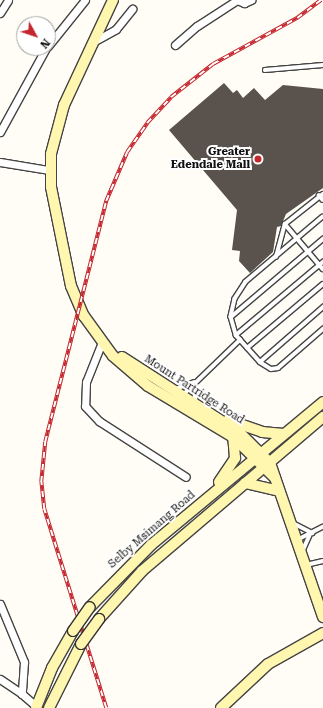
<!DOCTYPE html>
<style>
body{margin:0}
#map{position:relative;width:323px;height:708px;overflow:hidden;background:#fffdf5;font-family:"Roboto Serif",serif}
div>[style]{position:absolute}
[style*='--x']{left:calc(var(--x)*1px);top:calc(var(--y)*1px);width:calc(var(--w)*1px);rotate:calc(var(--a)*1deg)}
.building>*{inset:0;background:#5a524d}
.roads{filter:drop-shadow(1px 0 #444) drop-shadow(-1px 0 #444) drop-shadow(0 1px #444) drop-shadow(0 -1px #444)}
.lane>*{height:3.5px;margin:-1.75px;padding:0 1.75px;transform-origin:1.75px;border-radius:1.75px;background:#fff}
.street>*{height:7px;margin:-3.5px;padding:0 3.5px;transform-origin:3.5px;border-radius:3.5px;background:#fff}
.secondary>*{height:10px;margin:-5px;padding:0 5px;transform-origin:5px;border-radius:5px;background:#fff6b0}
.rail>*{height:3.5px;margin-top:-1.75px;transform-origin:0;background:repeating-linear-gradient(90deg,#fff 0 6px,#c4262e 0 12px);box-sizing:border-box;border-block:1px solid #c4262e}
.bridges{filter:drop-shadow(1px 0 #333) drop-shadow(-1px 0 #333) drop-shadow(0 1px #333) drop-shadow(0 -1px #333)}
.secondary-bridge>*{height:10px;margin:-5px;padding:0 5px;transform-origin:5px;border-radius:5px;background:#fff6b0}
.dots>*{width:11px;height:11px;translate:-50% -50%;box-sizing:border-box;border:2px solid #fff;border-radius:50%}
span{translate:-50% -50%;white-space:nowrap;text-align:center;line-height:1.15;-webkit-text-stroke:4px #fff;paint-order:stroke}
.poi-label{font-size:11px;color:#111;font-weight:700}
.right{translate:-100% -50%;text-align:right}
.street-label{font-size:11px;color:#111}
.north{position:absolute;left:16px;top:16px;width:40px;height:40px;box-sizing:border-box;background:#fff;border:1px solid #a0a0a0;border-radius:50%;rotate:130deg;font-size:11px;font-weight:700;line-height:16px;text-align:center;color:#111}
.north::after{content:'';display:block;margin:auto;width:14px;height:18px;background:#c4262e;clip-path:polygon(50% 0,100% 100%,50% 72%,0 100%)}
</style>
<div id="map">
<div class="building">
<i style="clip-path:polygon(224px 83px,233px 93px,237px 90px,243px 98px,254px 88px,265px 100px,283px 85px,323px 89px,323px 188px,286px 214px,281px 226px,277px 227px,273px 252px,250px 273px,239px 261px,240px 251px,232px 250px,237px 210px,169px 130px)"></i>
</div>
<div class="roads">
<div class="lane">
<i style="--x:265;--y:70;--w:58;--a:-4.9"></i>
<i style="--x:319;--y:195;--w:6;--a:51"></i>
<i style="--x:323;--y:217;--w:101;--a:139.8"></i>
<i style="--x:246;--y:282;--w:20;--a:123"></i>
<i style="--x:235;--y:299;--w:18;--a:103"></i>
<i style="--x:231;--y:317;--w:19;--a:74"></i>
<i style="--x:236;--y:335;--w:36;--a:48"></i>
<i style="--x:260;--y:362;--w:13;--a:32"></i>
<i style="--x:271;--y:369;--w:7;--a:-8"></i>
<i style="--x:278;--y:368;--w:60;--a:-40.9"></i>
<i style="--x:285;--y:224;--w:59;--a:49.8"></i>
<i style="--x:276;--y:257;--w:34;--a:-75"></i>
<i style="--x:285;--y:224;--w:48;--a:-38.3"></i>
<i style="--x:231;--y:317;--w:121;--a:-40.3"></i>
<i style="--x:236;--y:335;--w:114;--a:-40"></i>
<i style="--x:247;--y:348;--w:99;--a:-40.1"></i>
<i style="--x:260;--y:362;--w:84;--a:-41.1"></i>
<i style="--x:194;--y:383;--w:18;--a:84"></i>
<i style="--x:176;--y:389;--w:19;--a:-21"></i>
<i style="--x:184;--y:394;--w:78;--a:-44"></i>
<i style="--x:293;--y:523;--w:22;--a:27"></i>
<i style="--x:297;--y:540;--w:29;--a:-27"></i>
<i style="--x:303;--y:550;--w:17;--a:-66"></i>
<i style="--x:306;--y:565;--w:17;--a:-13"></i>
</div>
<div class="street">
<i style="--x:237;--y:0;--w:8;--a:23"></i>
<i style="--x:244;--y:3;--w:8;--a:-23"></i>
<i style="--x:0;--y:13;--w:15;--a:-58"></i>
<i style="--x:93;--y:42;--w:26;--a:-29"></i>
<i style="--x:116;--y:29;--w:26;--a:-51"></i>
<i style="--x:175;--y:45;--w:29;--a:-41"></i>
<i style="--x:197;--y:26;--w:48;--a:-33"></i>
<i style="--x:48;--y:46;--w:59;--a:-51.2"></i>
<i style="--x:0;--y:132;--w:96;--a:-61.3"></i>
<i style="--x:0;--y:162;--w:50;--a:9.3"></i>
<i style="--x:102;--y:342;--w:43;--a:111.8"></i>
<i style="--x:86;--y:382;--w:24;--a:92"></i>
<i style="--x:85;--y:406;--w:21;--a:47"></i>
<i style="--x:99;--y:421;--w:103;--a:32.8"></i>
<i style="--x:0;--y:604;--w:63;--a:67.5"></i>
<i style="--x:24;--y:662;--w:32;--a:94"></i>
<i style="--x:22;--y:694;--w:20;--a:41"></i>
<i style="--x:0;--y:679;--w:27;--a:34"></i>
</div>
<div class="secondary">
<i style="--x:113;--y:0;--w:116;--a:115"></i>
<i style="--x:64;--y:105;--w:51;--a:104.9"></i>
<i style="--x:51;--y:154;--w:33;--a:90"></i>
<i style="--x:51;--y:187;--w:101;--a:78.6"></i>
<i style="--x:71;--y:286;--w:33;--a:67"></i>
<i style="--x:84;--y:316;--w:49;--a:54.1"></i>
<i style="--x:113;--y:356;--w:46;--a:40.6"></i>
<i style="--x:148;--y:386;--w:99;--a:31"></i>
<i style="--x:233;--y:437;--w:59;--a:44.3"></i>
<i style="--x:122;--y:357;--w:139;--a:32.7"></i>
<i style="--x:239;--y:432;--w:44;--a:45"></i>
<i style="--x:270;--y:463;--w:163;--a:71"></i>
<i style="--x:228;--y:420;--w:36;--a:19"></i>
<i style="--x:262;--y:432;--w:22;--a:5"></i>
<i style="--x:219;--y:482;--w:29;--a:-56"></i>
<i style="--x:235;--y:458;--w:21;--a:-95"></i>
<i style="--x:245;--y:483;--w:35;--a:13"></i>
<i style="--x:90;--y:607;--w:87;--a:-45.5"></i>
<i style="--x:151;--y:545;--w:224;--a:-39.7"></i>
<i style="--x:99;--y:619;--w:64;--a:-48.1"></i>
<i style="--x:142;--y:571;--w:238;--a:-40.4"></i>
<i style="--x:36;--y:708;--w:43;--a:-68.2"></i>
<i style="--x:52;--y:668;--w:43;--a:-60.4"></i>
<i style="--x:49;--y:708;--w:72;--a:-63.4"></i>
<i style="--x:221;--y:708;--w:64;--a:-43.1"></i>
<i style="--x:268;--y:664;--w:63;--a:-29.4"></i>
</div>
</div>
<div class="rail">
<i style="--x:106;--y:708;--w:208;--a:-107.3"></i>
<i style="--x:44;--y:509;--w:27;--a:-96"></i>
<i style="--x:41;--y:482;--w:40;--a:-84.3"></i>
<i style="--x:45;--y:442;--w:249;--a:-75.8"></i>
<i style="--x:106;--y:201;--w:53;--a:-66.8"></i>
<i style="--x:127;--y:152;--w:35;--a:-55"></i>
<i style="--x:147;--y:123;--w:35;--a:-47"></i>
<i style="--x:171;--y:97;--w:53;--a:-38.2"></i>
<i style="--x:213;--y:64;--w:96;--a:-28.7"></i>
<i style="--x:297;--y:18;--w:30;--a:-37"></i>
</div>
<div class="bridges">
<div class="secondary-bridge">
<i style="--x:73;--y:631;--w:29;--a:-55"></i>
<i style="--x:81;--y:644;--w:31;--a:-54"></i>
</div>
</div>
<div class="dots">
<i style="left:258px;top:159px;background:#c4262e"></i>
</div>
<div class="poi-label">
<span class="right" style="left:250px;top:159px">Greater<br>Edendale Mall</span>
</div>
<div class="street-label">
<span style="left:194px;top:390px;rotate:33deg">Mount Partridge Road</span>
<span style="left:152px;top:530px;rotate:-41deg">Selby Msimang Road</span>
</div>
<div class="north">N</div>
</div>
